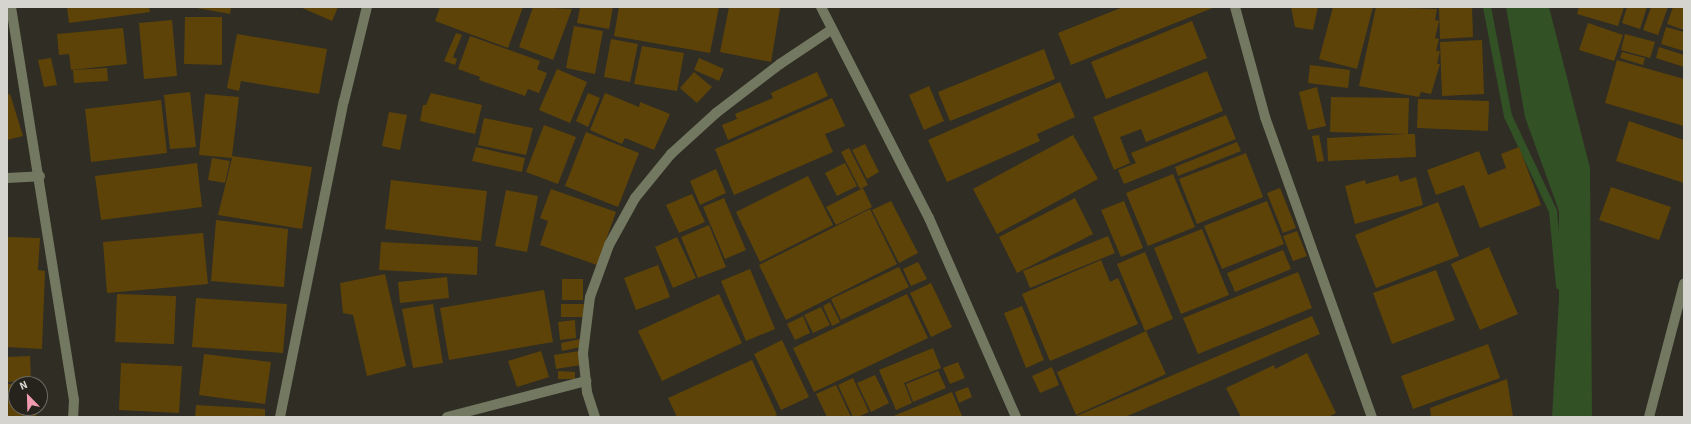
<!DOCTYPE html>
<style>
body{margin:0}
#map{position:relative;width:1691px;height:424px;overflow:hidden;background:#2f2d24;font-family:"Source Sans 3",sans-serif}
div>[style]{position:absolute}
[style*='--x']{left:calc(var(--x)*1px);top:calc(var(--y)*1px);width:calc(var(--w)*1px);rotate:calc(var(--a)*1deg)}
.water>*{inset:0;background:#325125}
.stream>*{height:8px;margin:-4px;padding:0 4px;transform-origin:4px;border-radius:4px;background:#325125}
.building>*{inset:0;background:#5e4308}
.minor>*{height:10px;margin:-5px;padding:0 5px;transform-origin:5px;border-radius:5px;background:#737861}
span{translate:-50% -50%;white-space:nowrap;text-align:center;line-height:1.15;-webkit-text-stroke:4px #25231b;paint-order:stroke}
.frame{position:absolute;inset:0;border:8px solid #d5d4ce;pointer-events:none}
.north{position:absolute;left:8px;top:376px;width:40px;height:40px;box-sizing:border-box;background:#25231b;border:1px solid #6b6a63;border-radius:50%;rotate:337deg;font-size:11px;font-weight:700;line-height:16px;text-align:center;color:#d5d4ce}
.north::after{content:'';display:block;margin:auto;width:14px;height:18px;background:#f29aaf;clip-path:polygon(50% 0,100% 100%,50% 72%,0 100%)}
</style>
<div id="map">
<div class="water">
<i style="clip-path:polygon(1506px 7px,1549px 7px,1590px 168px,1592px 417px,1552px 417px,1559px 299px,1559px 211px,1525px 117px)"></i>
</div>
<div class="stream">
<i style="--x:1487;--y:7;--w:111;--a:79.1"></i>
<i style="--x:1508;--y:116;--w:105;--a:64.7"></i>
<i style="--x:1553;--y:211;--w:75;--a:84.7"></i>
</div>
<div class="building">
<i style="clip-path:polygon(67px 7px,149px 7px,150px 12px,69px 23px)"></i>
<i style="clip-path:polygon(191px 7px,231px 7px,230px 14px)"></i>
<i style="clip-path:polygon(300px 7px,338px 7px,332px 21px)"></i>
<i style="clip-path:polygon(440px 7px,523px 7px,508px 48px,435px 21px)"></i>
<i style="clip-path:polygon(533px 7px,572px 9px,553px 60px,519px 47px)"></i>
<i style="clip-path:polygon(580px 7px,613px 7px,609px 29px,577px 23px)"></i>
<i style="clip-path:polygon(619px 7px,719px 7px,710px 53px,614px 36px)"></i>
<i style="clip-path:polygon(729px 7px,780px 8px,771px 62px,720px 52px)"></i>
<i style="clip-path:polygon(1123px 7px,1215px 7px,1071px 65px,1058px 33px)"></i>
<i style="clip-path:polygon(1291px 7px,1318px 7px,1313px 30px,1295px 27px)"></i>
<i style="clip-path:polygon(1333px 7px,1373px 7px,1357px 69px,1319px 59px)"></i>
<i style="clip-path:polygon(1376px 7px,1437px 9px,1435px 20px,1439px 21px,1435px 38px,1439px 39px,1436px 51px,1440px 51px,1437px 64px,1440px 64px,1431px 94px,1421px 92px,1419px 97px,1359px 86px)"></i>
<i style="clip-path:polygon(1439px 7px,1472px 7px,1473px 37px,1440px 39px)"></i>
<i style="clip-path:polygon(1579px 7px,1624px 7px,1618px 26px,1577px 14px)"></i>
<i style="clip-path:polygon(1627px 7px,1647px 7px,1640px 29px,1622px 23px)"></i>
<i style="clip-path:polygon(1651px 7px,1668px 7px,1658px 35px,1643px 30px)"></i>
<i style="clip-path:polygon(1673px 7px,1684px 7px,1684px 30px,1667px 24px)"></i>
<i style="clip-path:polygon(185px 17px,222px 17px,222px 65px,184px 64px)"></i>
<i style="clip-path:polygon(172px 20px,177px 76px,144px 79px,139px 23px)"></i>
<i style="clip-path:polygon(1192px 21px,1207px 58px,1106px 99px,1091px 62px)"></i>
<i style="clip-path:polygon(1588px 23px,1623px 35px,1614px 61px,1579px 50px)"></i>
<i style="clip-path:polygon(574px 26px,603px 31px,595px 74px,566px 68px)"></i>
<i style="clip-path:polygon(1666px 27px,1684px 32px,1684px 51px,1661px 44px)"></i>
<i style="clip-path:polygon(123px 28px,127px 64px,71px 70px,69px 54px,59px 55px,57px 34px)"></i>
<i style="clip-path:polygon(456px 33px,462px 35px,453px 57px,457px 59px,455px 65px,444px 61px)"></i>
<i style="clip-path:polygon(237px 34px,327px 49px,319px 94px,241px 81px,239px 91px,227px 88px)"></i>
<i style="clip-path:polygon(1625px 34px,1655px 42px,1650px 58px,1621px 50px)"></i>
<i style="clip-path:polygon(470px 36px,540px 61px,537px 69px,547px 73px,539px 93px,528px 89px,525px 96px,479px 80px,480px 77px,458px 69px)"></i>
<i style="clip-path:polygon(611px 39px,638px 44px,630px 82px,604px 77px)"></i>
<i style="clip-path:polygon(1482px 40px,1484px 94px,1442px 96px,1440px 42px)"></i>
<i style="clip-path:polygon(642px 46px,684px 53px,677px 91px,634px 84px)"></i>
<i style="clip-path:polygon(1659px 47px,1684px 55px,1684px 67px,1656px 58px)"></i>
<i style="clip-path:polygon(1044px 49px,1055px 79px,950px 121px,938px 92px)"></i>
<i style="clip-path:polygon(1622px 52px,1645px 58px,1643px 65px,1620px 58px)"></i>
<i style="clip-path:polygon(51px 58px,57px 85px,44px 87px,38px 60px)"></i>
<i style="clip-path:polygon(699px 58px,724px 69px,719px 81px,694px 70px)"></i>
<i style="clip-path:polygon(1617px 60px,1684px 79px,1684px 126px,1605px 103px)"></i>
<i style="clip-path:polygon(1310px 65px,1350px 70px,1348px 88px,1308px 83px)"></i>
<i style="clip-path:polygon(107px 68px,108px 81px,74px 83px,73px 70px)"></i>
<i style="clip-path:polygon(557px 69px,587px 82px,570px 123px,539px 110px)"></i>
<i style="clip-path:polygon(1207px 71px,1223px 111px,1146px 142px,1141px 129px,1120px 137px,1130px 163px,1114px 170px,1093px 117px)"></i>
<i style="clip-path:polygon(694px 72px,712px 87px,697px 103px,680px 88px)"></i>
<i style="clip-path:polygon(817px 72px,828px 96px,728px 140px,722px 125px,737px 119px,735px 114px,773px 98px,771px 93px)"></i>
<i style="clip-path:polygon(1060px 82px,1075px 117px,1037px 134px,1040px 141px,947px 182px,928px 140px)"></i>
<i style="clip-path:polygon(929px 86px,944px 121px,924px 130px,909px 95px)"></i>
<i style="clip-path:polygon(1317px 87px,1326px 126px,1308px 130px,1299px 92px)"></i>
<i style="clip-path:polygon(190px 92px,196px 147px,170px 149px,164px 95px)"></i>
<i style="clip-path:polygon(431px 93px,482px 105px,475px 134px,420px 121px,423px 105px,426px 105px)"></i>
<i style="clip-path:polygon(588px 93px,600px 98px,588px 127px,576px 121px)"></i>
<i style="clip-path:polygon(605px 93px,639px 107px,640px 102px,670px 114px,654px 150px,625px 138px,622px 144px,590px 130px)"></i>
<i style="clip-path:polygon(10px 94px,23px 136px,7px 140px,7px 95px)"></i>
<i style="clip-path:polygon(205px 94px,239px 97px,232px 156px,312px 167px,302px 229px,218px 215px,232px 158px,199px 155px)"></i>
<i style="clip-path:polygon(1331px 97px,1409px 98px,1408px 134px,1415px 134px,1416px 157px,1328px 161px,1327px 138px,1406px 134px,1330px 132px)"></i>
<i style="clip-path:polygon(832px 98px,845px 126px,825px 134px,833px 152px,734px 195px,715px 149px)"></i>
<i style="clip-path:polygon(1418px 99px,1489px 101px,1488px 131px,1417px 128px)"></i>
<i style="clip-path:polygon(161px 100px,167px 153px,91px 162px,85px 109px)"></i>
<i style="clip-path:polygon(389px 112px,407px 115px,400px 150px,382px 146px)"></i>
<i style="clip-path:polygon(1226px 115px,1236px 139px,1124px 184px,1118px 170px,1136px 163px,1131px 153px)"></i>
<i style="clip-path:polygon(484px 118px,533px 128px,526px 155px,478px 145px)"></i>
<i style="clip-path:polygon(1629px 121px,1684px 140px,1684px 183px,1616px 161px)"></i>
<i style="clip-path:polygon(544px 125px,576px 137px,558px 184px,526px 172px)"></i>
<i style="clip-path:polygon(586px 132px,639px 153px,618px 207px,565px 186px)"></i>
<i style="clip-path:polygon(1073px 135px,1098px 179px,997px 234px,973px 189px)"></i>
<i style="clip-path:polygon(1319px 135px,1324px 161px,1317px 162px,1312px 136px)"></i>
<i style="clip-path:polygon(1237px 142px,1241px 151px,1178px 176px,1175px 167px)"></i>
<i style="clip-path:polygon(865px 144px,879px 172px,867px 179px,852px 150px)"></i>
<i style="clip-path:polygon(476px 147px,525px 158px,522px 172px,472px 161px)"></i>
<i style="clip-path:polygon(1519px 147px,1541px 205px,1480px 228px,1464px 185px,1436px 195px,1427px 170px,1479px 151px,1488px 175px,1506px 168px,1501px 154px)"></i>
<i style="clip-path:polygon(849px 148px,868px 185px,860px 189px,841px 152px)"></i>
<i style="clip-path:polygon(1246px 153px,1263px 197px,1197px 224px,1179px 179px)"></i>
<i style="clip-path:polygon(212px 158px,230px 161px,225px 183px,208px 180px)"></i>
<i style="clip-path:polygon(197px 163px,202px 207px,101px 220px,95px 176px)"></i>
<i style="clip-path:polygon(845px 163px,857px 186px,837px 196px,825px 173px)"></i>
<i style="clip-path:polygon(716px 169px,726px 193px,700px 205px,690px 181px)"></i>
<i style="clip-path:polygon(1173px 174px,1195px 227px,1148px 246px,1126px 193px)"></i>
<i style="clip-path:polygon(1398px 175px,1400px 182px,1416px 177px,1423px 205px,1355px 224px,1345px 186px,1365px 180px,1366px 184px)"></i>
<i style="clip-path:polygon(808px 176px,833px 225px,760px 262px,736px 212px)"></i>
<i style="clip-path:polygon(391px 180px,487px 191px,481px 241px,385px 229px)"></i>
<i style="clip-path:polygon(1611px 187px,1671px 207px,1659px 240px,1599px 220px)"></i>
<i style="clip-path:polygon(863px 188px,872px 207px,836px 225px,826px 207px)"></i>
<i style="clip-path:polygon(1280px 188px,1296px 228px,1283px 233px,1267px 193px)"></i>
<i style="clip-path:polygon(551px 189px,616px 212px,597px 265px,540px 245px,548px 221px,540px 218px)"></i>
<i style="clip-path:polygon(506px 190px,538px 196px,527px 252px,495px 246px)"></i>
<i style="clip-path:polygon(692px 194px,705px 222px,679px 233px,666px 205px)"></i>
<i style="clip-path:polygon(724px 198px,746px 250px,725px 259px,703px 207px)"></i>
<i style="clip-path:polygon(1075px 198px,1093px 234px,1017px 273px,999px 237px)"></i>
<i style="clip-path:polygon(891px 201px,918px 253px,899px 263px,872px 210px)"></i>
<i style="clip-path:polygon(1124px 201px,1143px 248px,1121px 257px,1101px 210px)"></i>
<i style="clip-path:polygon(1267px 201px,1284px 244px,1222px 269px,1204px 226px)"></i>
<i style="clip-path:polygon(1438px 202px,1459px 256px,1376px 288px,1355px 235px)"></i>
<i style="clip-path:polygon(870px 209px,897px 264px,786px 320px,759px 265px)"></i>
<i style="clip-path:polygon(216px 220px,288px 229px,284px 287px,211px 281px)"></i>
<i style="clip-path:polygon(709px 225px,726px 267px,698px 278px,681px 237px)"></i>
<i style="clip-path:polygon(1202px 229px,1229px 295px,1181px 314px,1154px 248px)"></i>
<i style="clip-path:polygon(1297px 231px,1307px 256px,1293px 261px,1283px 236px)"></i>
<i style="clip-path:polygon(203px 233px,208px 284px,107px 293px,103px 242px)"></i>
<i style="clip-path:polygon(1108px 236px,1115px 253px,1030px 288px,1023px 271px)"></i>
<i style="clip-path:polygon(7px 237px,40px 238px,38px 270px,45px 271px,42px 349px,7px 347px)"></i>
<i style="clip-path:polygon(677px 237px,696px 278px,673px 288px,655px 247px)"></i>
<i style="clip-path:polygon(381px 242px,478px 247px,477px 275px,379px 270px)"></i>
<i style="clip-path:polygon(1489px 247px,1518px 314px,1480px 330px,1451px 264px)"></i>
<i style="clip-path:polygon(1283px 250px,1291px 269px,1235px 292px,1227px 273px)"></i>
<i style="clip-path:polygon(1145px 252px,1173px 319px,1145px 331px,1117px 264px)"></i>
<i style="clip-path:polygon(1101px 260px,1110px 282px,1118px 278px,1138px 324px,1050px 361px,1022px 294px)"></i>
<i style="clip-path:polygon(918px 262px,927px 279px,911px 286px,903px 269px)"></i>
<i style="clip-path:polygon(658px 265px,670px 297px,636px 310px,624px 278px)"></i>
<i style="clip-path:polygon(899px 267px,909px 287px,841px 320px,831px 299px)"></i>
<i style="clip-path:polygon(750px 269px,775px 329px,746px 341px,721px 281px)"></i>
<i style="clip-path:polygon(1436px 270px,1455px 320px,1392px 344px,1373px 293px)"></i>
<i style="clip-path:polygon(1298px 272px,1312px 308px,1198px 354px,1183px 318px)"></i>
<i style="clip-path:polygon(385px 274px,406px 366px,367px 376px,353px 315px,343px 313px,340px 283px)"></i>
<i style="clip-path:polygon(447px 277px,449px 298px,400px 303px,398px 282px)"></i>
<i style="clip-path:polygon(562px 279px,583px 279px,583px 300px,562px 300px)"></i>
<i style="clip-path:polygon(931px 283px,952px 327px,931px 337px,910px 293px)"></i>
<i style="clip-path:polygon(544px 290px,553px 342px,449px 360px,440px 308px)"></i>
<i style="clip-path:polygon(117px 294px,176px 296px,174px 344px,115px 342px)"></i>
<i style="clip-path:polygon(719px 294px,742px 343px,662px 381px,638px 331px)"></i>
<i style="clip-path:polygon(907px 294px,928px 338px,814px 392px,793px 348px)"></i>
<i style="clip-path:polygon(196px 298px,287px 304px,283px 353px,192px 347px)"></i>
<i style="clip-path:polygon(830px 302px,840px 322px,832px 326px,823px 306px)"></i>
<i style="clip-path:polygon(433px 304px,443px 363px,413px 368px,402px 309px)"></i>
<i style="clip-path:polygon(561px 304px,584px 304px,583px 317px,561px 317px)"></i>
<i style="clip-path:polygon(1022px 306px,1044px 360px,1026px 368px,1004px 313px)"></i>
<i style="clip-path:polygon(821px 307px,830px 325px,813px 333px,804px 315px)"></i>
<i style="clip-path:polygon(803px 316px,810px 333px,795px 340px,787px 324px)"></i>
<i style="clip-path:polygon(1312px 316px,1320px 334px,1125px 417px,1074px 417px)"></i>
<i style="clip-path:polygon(575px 320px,576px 338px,560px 340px,558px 322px)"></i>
<i style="clip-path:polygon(1146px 331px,1166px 374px,1076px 415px,1057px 372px)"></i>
<i style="clip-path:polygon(580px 339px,581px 347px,562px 351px,561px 343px)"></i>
<i style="clip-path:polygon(782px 340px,809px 397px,781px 410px,754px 354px)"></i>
<i style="clip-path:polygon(1488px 344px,1500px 378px,1413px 409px,1401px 376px)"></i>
<i style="clip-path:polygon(933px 348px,941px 368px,904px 383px,912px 403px,896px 410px,879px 370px)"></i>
<i style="clip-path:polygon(541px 351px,549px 377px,517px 387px,508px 361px)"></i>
<i style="clip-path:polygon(579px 351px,581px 365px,556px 369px,554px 355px)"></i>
<i style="clip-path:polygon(1307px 353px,1336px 413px,1328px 417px,1241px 417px,1226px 388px,1274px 365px,1275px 369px)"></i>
<i style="clip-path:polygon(204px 354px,271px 362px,265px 404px,199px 395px)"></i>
<i style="clip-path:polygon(30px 356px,31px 381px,7px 382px,7px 357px)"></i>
<i style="clip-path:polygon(752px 360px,777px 415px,773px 417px,677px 417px,668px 398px)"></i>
<i style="clip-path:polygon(958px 362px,965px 378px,950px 384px,943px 368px)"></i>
<i style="clip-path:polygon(121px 363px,182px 366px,179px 413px,119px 410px)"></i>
<i style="clip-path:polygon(1052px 367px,1059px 385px,1040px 393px,1032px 376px)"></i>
<i style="clip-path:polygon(558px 371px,575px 372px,575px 379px,558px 379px)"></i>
<i style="clip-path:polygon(938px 371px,946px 388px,913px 402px,906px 384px)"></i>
<i style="clip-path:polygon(875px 375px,889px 403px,871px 412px,857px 383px)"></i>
<i style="clip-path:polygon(853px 378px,869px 412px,858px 417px,853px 417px,838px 385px)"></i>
<i style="clip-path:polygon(1507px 379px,1513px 417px,1431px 417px,1430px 408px)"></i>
<i style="clip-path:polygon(7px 384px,16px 384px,16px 408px,36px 408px,36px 417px,7px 417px)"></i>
<i style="clip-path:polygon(836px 385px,851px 417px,827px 417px,816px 394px)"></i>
<i style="clip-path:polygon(968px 387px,972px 397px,959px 403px,955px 392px)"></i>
<i style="clip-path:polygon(952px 392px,962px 416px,891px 417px)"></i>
<i style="clip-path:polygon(196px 405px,265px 409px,265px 417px,195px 417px)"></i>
</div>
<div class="minor">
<i style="--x:11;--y:7;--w:398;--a:80.9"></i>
<i style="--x:74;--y:400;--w:17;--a:93"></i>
<i style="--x:821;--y:7;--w:237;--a:62.9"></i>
<i style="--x:929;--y:218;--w:217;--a:66.4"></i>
<i style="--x:1235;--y:7;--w:114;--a:74.7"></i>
<i style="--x:1265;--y:117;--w:319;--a:70.4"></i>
<i style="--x:7;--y:178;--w:33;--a:-3"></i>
<i style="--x:280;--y:417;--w:322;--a:-78.6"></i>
<i style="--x:344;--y:101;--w:97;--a:-76.3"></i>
<i style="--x:447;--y:417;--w:144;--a:-14.5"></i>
<i style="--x:595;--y:417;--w:26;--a:-108"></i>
<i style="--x:587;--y:392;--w:39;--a:-96"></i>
<i style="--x:583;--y:353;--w:56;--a:-82.9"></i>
<i style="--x:590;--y:297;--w:55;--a:-69.9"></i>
<i style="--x:609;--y:245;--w:54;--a:-61"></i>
<i style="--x:635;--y:198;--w:57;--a:-50.7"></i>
<i style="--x:671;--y:154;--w:61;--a:-42.3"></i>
<i style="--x:716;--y:113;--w:81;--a:-37.4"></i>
<i style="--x:780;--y:64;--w:61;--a:-33.7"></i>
<i style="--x:1649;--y:417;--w:138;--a:-75.3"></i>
</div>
<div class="frame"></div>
<div class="north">N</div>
</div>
